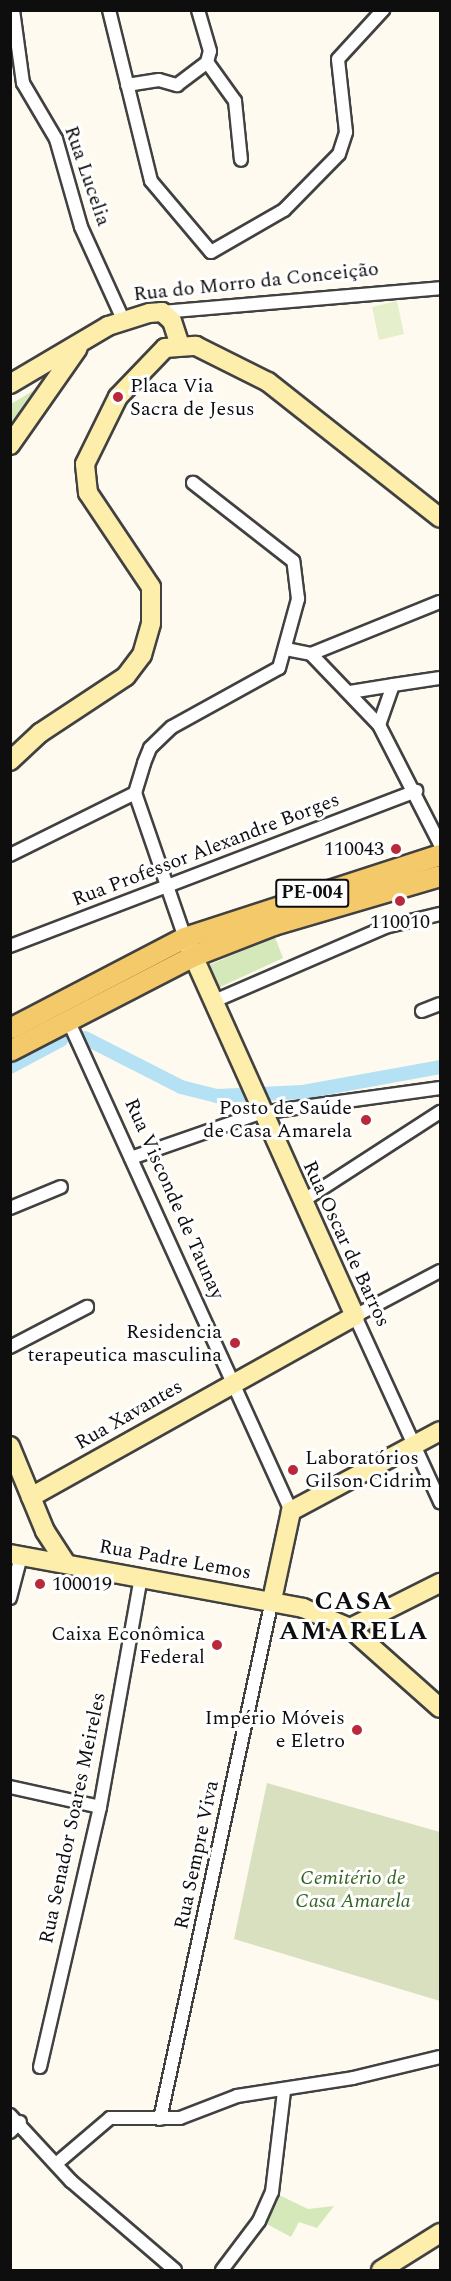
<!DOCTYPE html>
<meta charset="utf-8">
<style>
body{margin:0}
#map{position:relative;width:451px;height:2281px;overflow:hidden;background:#fffaef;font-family:Spectral,serif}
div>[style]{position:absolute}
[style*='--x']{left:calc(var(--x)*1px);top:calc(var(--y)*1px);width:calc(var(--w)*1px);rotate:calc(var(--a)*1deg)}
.green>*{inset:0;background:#d5e8b9}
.cemetery>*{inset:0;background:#d8e0c0}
.pitch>*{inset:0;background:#e5efcb}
.canal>*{height:14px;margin:-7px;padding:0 7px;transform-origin:7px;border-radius:7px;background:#b5e1f4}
.roads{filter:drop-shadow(2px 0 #414141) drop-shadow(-2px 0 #414141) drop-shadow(0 2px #414141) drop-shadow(0 -2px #414141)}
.street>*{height:12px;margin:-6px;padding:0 6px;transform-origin:6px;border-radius:6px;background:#fff}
.secondary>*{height:18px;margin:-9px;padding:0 9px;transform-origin:9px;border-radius:9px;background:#fdeeac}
.primary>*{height:20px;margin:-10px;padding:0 10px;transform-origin:10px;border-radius:10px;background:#f4c969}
.dots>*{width:16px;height:16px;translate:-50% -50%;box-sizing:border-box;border:3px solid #fff;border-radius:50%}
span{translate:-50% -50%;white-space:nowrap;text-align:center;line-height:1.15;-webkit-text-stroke:6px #fff;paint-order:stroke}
.shield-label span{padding:2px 4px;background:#fff;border:2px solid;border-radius:4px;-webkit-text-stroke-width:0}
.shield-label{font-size:18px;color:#0e0e0e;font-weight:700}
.street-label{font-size:20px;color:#0e0e0e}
.poi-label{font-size:20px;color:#0e0e0e}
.left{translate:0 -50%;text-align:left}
.right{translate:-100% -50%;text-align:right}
.park-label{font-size:20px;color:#326420;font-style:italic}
.district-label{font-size:26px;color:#0e0e0e;font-weight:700;letter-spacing:1.5px}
.frame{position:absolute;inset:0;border:12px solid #0e0e0e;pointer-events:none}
</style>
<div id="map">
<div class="green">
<i style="clip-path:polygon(41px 386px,11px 429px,11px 404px)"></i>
<i style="clip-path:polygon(275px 937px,283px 958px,218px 988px,207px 966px)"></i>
<i style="clip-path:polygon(279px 2195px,308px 2209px,334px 2206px,317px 2228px,299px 2222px,291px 2237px,263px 2222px)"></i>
</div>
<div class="cemetery">
<i style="clip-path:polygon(267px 1783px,440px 1832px,440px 2001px,234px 1939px)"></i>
</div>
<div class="pitch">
<i style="clip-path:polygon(397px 301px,404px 334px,379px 340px,372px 307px)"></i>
</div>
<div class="canal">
<i style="--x:85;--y:1038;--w:108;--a:27"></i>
<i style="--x:181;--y:1087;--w:37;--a:14"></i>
<i style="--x:217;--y:1096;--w:86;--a:-2.7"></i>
<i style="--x:303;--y:1092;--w:139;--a:-10.3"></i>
<i style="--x:10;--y:1067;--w:58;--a:-27.9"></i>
</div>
<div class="roads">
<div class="street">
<i style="--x:13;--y:10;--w:74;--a:82.2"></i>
<i style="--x:23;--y:83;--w:65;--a:59.5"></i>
<i style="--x:56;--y:139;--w:91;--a:74.1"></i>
<i style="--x:81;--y:227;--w:101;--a:65.5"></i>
<i style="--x:109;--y:10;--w:176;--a:76.2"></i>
<i style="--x:151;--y:181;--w:93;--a:49.8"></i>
<i style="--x:211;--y:252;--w:84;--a:-29.9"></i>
<i style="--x:284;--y:210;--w:78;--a:-45.5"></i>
<i style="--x:339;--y:154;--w:23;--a:-72"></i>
<i style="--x:346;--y:132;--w:73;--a:-96.3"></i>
<i style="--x:338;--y:59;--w:67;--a:-47.4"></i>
<i style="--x:207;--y:62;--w:48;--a:54.3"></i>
<i style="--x:235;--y:101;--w:59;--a:84.2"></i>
<i style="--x:127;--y:85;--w:32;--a:-9"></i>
<i style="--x:159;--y:80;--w:19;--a:16"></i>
<i style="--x:177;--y:85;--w:38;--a:-37"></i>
<i style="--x:207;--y:62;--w:11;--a:-75"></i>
<i style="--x:210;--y:51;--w:43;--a:-106.3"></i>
<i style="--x:162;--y:312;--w:279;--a:-4.9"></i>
<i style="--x:286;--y:649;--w:25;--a:11"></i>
<i style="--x:311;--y:654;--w:98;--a:46.2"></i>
<i style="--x:379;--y:725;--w:134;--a:62.9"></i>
<i style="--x:311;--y:654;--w:139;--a:-22"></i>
<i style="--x:350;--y:692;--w:44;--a:-9.2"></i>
<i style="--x:379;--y:725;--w:42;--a:-70.7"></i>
<i style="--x:393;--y:685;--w:48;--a:-8.5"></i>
<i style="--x:10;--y:855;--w:140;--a:-26.4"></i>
<i style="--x:185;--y:938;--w:153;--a:-109"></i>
<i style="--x:135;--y:793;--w:31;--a:-73"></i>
<i style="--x:144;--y:763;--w:16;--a:-68"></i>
<i style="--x:150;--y:748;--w:30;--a:-44"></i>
<i style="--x:172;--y:727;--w:122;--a:-28.9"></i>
<i style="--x:279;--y:668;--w:72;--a:-74.6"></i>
<i style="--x:298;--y:599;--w:38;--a:-97"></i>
<i style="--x:293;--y:561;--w:127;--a:-142"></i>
<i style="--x:10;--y:946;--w:435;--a:-20.9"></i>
<i style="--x:212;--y:1002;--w:189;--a:-23.4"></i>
<i style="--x:385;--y:927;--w:57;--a:-13.3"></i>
<i style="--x:422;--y:1011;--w:19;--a:-21"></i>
<i style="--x:68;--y:1020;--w:539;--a:65.57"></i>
<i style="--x:131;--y:1158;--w:137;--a:-19.2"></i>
<i style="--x:260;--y:1113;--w:182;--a:-7.9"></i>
<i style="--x:301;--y:1202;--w:166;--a:-32.9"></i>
<i style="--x:10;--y:1208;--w:55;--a:-22.4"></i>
<i style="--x:440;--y:1271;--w:96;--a:152.1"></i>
<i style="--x:355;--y:1316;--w:205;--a:65.4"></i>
<i style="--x:10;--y:1347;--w:87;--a:-27.5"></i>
<i style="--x:10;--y:1598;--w:43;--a:-75.3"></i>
<i style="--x:10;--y:1787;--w:92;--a:12.5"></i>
<i style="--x:40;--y:2067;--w:267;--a:-77"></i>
<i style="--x:100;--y:1807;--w:234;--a:-79.9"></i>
<i style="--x:10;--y:2115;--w:90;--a:47.3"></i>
<i style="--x:71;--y:2181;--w:137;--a:40.6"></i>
<i style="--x:160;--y:2119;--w:531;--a:-77.82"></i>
<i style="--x:10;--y:2132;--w:14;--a:-45"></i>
<i style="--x:56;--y:2164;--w:71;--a:-40.4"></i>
<i style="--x:110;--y:2118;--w:70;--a:0"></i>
<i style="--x:180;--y:2118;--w:61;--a:-21.1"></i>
<i style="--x:237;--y:2096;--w:117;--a:-8.8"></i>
<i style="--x:353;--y:2078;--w:89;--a:-13.6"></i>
<i style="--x:222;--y:2270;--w:61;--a:-52.9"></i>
<i style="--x:259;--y:2221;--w:32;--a:-66"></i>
<i style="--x:272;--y:2192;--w:102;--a:-83.2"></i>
</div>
<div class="secondary">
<i style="--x:10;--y:384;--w:114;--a:-30.6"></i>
<i style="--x:108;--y:326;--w:43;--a:-17.6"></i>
<i style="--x:149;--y:313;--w:13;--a:-4"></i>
<i style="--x:162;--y:312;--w:13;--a:42"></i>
<i style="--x:172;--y:321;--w:23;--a:72"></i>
<i style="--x:10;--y:445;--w:118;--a:-55"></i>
<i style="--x:10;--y:761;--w:41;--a:-43"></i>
<i style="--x:40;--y:733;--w:103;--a:-33.5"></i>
<i style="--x:126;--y:676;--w:26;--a:-53"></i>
<i style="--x:142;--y:655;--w:33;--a:-74"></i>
<i style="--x:151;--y:623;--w:36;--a:-90"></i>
<i style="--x:151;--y:587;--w:113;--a:-123.8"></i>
<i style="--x:88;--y:493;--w:29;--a:-96"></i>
<i style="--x:85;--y:464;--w:75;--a:-63.8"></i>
<i style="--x:118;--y:397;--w:68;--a:-46.2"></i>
<i style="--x:165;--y:348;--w:31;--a:-4"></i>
<i style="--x:196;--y:346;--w:80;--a:26.6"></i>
<i style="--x:268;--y:382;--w:219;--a:38.3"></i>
<i style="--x:10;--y:1446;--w:92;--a:67.6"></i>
<i style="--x:45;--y:1531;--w:38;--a:57"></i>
<i style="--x:31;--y:1497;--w:371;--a:-29.2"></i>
<i style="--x:355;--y:1316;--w:408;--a:-114.2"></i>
<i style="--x:10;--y:1554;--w:298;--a:10.4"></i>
<i style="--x:303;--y:1608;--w:51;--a:23.1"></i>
<i style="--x:350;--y:1628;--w:120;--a:41.6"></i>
<i style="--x:272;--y:1600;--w:91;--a:-77.9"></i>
<i style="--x:291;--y:1511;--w:169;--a:-28.2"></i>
<i style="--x:350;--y:1628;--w:101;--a:-26.6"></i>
<i style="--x:381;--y:2270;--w:70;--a:-32.1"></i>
</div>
<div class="primary">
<i style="--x:10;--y:1029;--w:197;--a:-27.5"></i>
<i style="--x:185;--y:938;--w:268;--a:-18"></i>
<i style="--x:10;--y:1051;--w:205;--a:-27.3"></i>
<i style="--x:192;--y:957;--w:88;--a:-21.3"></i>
<i style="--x:274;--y:925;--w:173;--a:-16.4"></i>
</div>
</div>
<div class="dots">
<i style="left:118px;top:397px;background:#ba293a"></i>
<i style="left:396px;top:849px;background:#ba293a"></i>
<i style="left:400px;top:901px;background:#ba293a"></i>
<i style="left:366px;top:1120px;background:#ba293a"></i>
<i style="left:235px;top:1343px;background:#ba293a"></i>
<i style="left:293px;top:1470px;background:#ba293a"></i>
<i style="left:40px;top:1584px;background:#ba293a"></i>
<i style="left:217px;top:1645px;background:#ba293a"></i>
<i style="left:357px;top:1730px;background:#ba293a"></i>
</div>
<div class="shield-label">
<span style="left:312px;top:893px">PE-004</span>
</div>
<div class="street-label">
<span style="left:87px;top:176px;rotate:71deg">Rua Lucelia</span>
<span style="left:256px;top:282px;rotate:-6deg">Rua do Morro da Conceição</span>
<span style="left:206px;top:850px;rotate:-21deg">Rua Professor Alexandre Borges</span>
<span style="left:174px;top:1199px;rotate:66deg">Rua Visconde de Taunay</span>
<span style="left:346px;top:1244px;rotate:65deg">Rua Oscar de Barros</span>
<span style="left:129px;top:1415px;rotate:-30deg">Rua Xavantes</span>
<span style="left:175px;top:1560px;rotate:10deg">Rua Padre Lemos</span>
<span style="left:73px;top:1818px;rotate:-78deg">Rua Senador Soares Meireles</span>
<span style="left:197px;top:1855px;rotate:-78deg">Rua Sempre Viva</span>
</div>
<div class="poi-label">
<span class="left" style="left:130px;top:398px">Placa Via<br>Sacra de Jesus</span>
<span class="right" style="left:384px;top:849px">110043</span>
<span style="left:400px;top:922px">110010</span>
<span class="right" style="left:352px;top:1120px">Posto de Saúde<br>de Casa Amarela</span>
<span class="right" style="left:222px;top:1344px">Residencia<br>terapeutica masculina</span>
<span class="left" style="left:305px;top:1470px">Laboratórios<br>Gilson Cidrim</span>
<span class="left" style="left:52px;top:1584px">100019</span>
<span class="right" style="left:205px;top:1646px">Caixa Econômica<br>Federal</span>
<span class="right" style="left:345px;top:1730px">Império Móveis<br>e Eletro</span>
</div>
<div class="park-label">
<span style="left:353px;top:1890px">Cemitério de<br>Casa Amarela</span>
</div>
<div class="district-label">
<span style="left:354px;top:1617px">CASA<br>AMARELA</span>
</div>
<div class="frame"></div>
</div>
